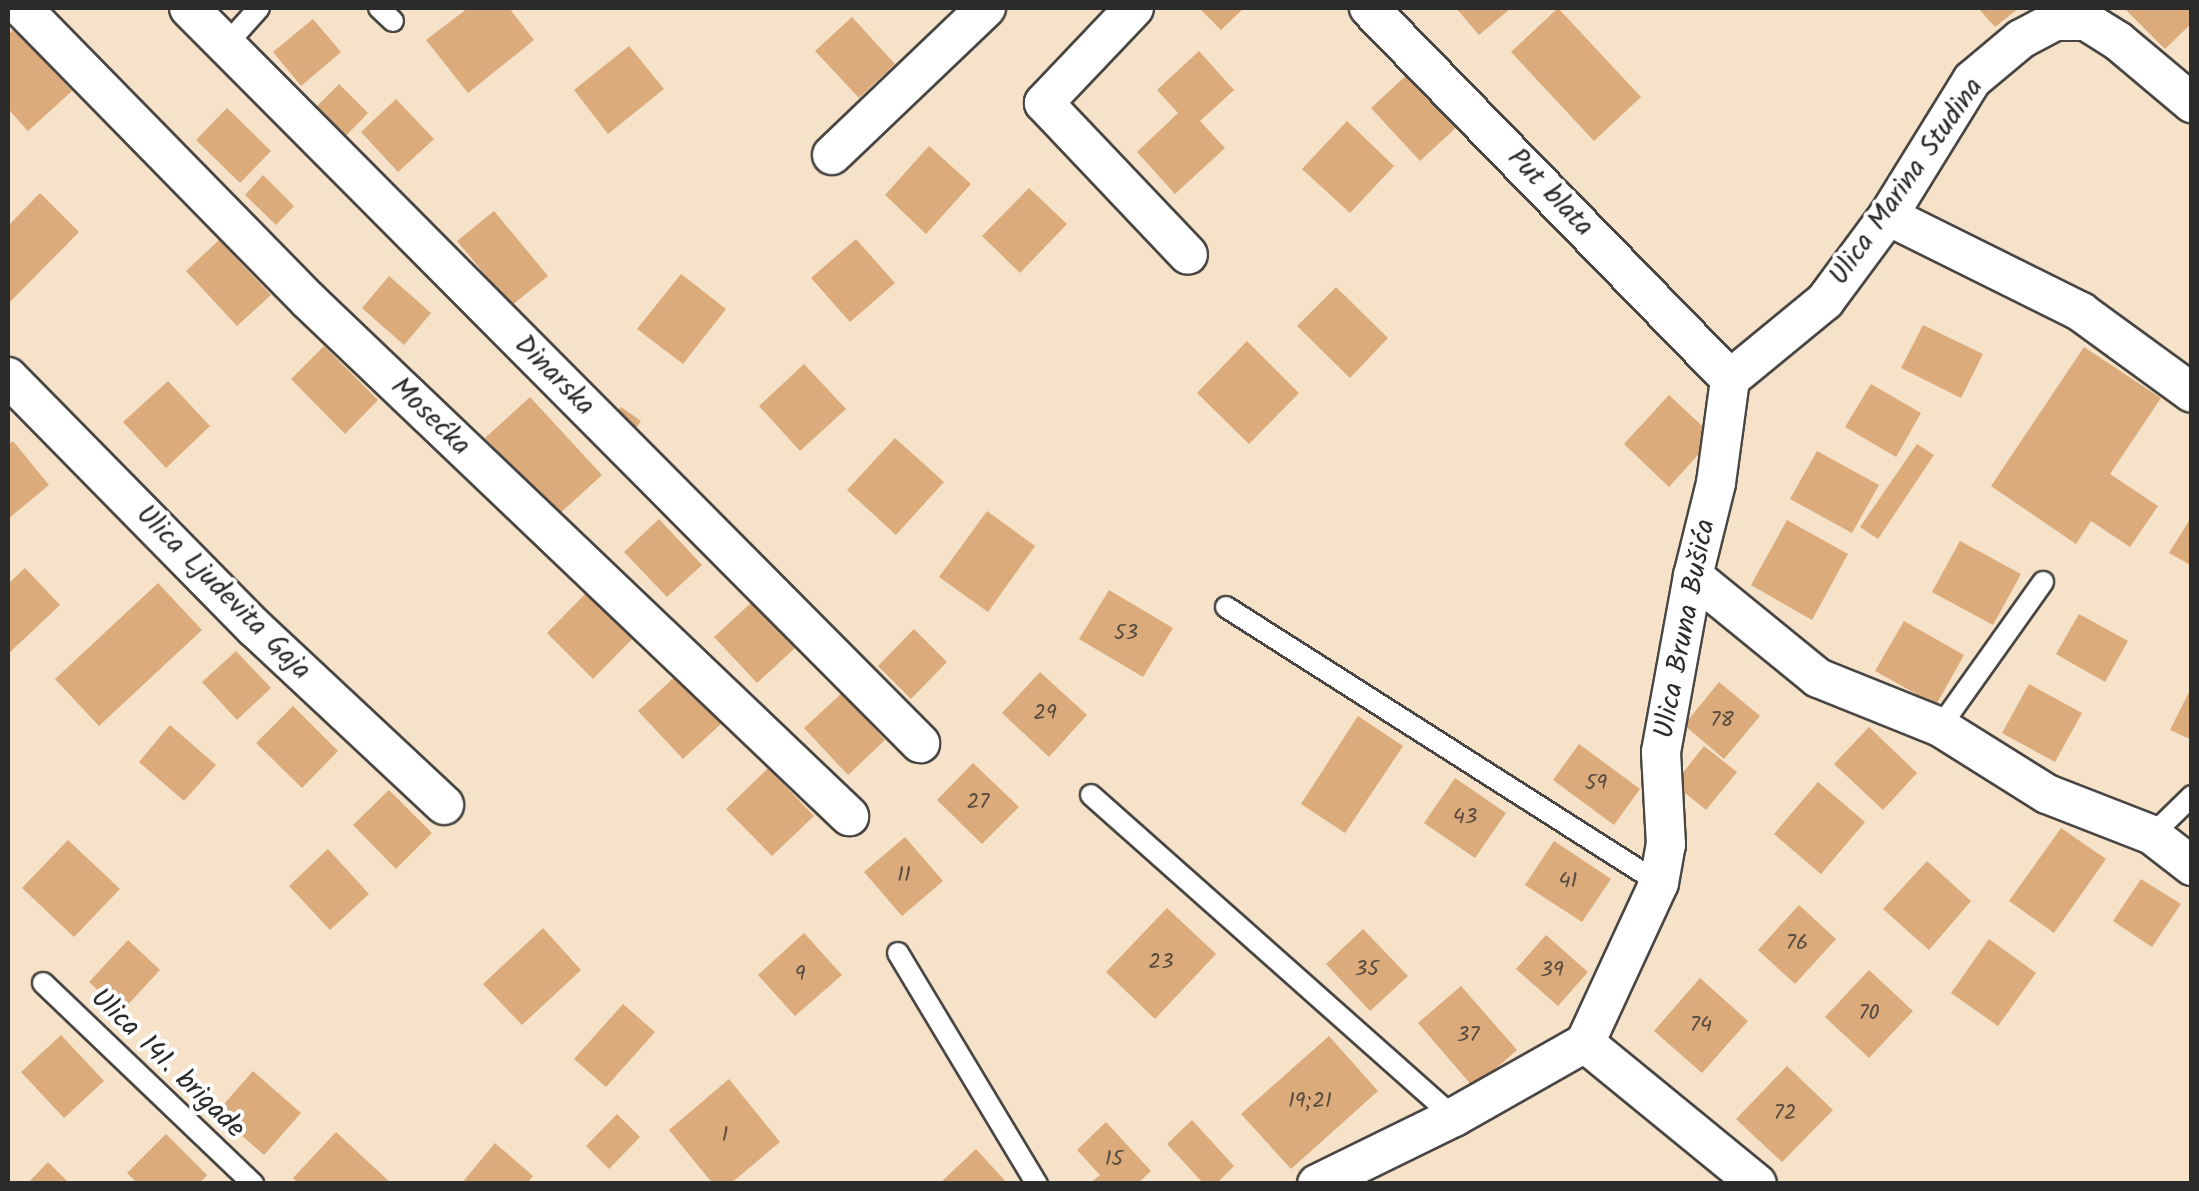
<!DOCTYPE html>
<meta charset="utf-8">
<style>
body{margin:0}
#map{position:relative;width:2199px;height:1191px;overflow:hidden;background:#f6e2c9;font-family:Kalam,sans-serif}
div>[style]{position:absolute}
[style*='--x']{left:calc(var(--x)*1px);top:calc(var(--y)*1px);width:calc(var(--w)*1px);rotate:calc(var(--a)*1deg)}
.building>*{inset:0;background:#dcab7b}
.roads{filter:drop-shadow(2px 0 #494643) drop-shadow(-2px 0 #494643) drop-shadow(0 2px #494643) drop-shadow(0 -2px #494643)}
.lane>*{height:20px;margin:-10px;padding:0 10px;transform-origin:10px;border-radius:10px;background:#fff}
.street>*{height:38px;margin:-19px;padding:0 19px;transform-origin:19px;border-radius:19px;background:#fff}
span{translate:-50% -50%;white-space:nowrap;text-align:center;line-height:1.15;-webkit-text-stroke:8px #fff;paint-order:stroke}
.number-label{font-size:22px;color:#574b3f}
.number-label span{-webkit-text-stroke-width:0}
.street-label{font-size:28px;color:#2b2b2b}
.frame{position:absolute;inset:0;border:10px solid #2b2b2b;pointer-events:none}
</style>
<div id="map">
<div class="building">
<i style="clip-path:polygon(468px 8px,509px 8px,534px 40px,468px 93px,426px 40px)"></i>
<i style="clip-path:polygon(1199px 8px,1244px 8px,1221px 30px)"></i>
<i style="clip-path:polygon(1456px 8px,1511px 8px,1479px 35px)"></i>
<i style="clip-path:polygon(1558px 8px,1641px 97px,1594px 141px,1511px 52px)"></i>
<i style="clip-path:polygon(1978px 8px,2019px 8px,1995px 27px)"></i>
<i style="clip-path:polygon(2124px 8px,2192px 8px,2192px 23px,2165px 49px)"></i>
<i style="clip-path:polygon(852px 17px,895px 64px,859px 98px,815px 51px)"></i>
<i style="clip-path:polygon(313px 19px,341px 52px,301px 86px,273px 52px)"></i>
<i style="clip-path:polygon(14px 29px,72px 91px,28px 131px,8px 109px,8px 35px)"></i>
<i style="clip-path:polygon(629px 46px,664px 89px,608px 134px,574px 90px)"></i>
<i style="clip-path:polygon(1199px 51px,1234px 90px,1200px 121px,1225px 148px,1175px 194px,1137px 152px,1178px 113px,1157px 90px)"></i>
<i style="clip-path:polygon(1411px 71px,1460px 124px,1420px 161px,1371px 108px)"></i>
<i style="clip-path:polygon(339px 84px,368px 113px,338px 144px,308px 115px)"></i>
<i style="clip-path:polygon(396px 99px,434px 139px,398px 172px,361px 132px)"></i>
<i style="clip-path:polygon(227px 108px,271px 151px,240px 183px,196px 140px)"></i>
<i style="clip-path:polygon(1347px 121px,1394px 166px,1350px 213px,1302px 169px)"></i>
<i style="clip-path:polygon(929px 146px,971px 184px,926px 234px,885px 195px)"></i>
<i style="clip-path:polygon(263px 175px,294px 206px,276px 225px,245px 195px)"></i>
<i style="clip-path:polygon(1029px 188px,1067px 224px,1020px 273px,982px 236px)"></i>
<i style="clip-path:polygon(40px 193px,79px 232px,8px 304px,8px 226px)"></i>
<i style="clip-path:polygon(494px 211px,548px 276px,511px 306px,457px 241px)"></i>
<i style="clip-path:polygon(856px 239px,895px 283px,850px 322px,811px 278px)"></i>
<i style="clip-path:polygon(219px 240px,271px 295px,237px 326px,186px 271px)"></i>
<i style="clip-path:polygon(681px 274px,726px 309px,683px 364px,637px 329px)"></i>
<i style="clip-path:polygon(389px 276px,431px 313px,404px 345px,362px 308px)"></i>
<i style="clip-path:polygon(1336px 287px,1388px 338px,1350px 378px,1297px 326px)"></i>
<i style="clip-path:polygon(1923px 325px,1983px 354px,1961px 398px,1901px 368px)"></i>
<i style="clip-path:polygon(1247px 341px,1299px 393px,1249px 444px,1197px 393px)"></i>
<i style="clip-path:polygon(324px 346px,378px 400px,345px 434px,291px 379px)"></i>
<i style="clip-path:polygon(2084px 347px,2161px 398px,2110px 474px,2158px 506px,2130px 547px,2091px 521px,2076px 544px,1991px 486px)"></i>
<i style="clip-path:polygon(804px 364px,846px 409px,800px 451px,759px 406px)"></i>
<i style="clip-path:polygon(168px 381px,210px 426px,166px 468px,123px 422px)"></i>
<i style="clip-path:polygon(1871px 384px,1921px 413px,1896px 457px,1845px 427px)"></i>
<i style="clip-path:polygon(1669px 395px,1714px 437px,1669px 487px,1624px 444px)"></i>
<i style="clip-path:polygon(530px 397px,602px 475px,557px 516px,485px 438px)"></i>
<i style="clip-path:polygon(621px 407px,641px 421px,627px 440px,607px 426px)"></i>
<i style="clip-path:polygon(895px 438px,944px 482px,896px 535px,847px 490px)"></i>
<i style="clip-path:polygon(13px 441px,49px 485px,8px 519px,8px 445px)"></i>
<i style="clip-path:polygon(1917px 444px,1934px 455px,1878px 539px,1860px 527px)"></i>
<i style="clip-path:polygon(1817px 451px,1879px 485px,1852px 533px,1790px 499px)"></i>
<i style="clip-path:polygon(987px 511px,1035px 546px,988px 612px,939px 577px)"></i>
<i style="clip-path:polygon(2192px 516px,2192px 566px,2169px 553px)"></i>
<i style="clip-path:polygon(659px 519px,702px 565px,667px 597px,624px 552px)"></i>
<i style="clip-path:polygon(1787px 520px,1848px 554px,1812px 620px,1751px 585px)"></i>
<i style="clip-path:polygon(1960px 541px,2021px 574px,1993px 625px,1932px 592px)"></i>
<i style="clip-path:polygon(25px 568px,60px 605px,8px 654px,8px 584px)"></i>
<i style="clip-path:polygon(158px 583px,202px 630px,99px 726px,55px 679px)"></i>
<i style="clip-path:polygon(589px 590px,635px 636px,593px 679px,547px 633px)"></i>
<i style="clip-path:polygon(1109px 590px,1173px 628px,1143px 677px,1079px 639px)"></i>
<i style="clip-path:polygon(753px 601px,796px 647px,757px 683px,714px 637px)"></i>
<i style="clip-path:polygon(2079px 614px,2128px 641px,2105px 682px,2056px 654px)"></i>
<i style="clip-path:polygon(1904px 621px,1964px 655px,1936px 705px,1875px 671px)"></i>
<i style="clip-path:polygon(914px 629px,947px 662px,911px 699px,878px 666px)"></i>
<i style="clip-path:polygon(236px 651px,271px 688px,237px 720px,202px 682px)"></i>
<i style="clip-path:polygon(1040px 672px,1087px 715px,1049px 757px,1002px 713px)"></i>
<i style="clip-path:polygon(679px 673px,724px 721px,683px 759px,638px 711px)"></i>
<i style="clip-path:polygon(1719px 682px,1760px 716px,1724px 759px,1684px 725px)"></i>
<i style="clip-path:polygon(2029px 684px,2082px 713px,2055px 762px,2002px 733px)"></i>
<i style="clip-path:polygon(2192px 686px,2192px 740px,2170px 730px)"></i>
<i style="clip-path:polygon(842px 693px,885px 740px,848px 775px,804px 728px)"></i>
<i style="clip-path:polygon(293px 706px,338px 751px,302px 788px,256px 743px)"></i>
<i style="clip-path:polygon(1358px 716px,1403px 746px,1345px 833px,1301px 804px)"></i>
<i style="clip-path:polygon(170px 725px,216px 765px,184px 801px,139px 762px)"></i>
<i style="clip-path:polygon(1869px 727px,1917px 773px,1883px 810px,1834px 764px)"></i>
<i style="clip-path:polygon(1579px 744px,1640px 789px,1614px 825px,1553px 780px)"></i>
<i style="clip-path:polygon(1704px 746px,1737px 772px,1706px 810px,1674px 784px)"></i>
<i style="clip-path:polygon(973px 763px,1019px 807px,982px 844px,937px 800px)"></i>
<i style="clip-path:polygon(768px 768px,814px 816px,772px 856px,726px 809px)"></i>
<i style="clip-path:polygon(1455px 778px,1506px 813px,1475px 858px,1424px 823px)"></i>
<i style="clip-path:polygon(1818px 782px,1865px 822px,1821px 874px,1774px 834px)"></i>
<i style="clip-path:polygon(389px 790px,432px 833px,396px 869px,353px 825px)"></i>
<i style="clip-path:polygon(2061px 828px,2106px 859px,2054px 933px,2009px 901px)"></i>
<i style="clip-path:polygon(905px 837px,943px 881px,902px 916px,864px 872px)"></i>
<i style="clip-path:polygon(68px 840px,120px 889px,74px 937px,22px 888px)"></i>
<i style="clip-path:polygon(1554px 841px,1611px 879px,1582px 922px,1525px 885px)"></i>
<i style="clip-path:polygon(328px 849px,369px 894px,330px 930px,289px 886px)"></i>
<i style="clip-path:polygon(1927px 861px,1971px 901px,1929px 950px,1883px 909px)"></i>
<i style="clip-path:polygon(2141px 879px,2181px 904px,2152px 947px,2113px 921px)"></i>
<i style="clip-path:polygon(1799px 905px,1836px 939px,1795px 984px,1758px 950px)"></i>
<i style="clip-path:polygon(1167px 908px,1216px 954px,1155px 1019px,1106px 972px)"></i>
<i style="clip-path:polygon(543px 928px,581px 970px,522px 1025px,483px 984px)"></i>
<i style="clip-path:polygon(1363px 929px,1408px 976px,1370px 1011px,1326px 964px)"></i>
<i style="clip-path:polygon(804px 933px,842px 975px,795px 1016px,758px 975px)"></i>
<i style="clip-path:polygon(1546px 935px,1588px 972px,1558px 1006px,1516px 969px)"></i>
<i style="clip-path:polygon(1989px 939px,2036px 973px,1998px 1026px,1951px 993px)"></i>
<i style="clip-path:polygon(128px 940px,160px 970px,121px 1012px,89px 982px)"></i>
<i style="clip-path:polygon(1869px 970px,1913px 1011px,1869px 1058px,1825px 1017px)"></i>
<i style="clip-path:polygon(1700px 978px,1748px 1021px,1702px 1073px,1654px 1031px)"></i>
<i style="clip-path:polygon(1461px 986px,1517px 1050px,1474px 1088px,1418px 1023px)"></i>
<i style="clip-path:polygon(623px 1004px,655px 1032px,606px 1087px,574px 1059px)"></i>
<i style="clip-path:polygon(61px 1035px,104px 1081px,64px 1118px,21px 1072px)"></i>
<i style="clip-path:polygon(1329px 1036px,1378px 1091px,1291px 1169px,1241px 1114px)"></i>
<i style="clip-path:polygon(1787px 1066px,1833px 1110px,1782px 1162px,1736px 1119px)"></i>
<i style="clip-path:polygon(253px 1071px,301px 1113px,264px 1155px,216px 1113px)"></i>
<i style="clip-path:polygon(729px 1079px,780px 1142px,730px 1184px,713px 1184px,669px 1130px)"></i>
<i style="clip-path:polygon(617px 1114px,640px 1137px,609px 1169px,586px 1146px)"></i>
<i style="clip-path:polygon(1192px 1120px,1234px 1166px,1216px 1184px,1204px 1184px,1167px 1144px)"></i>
<i style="clip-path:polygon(1106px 1122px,1151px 1171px,1137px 1184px,1089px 1184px,1100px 1175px,1077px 1150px)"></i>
<i style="clip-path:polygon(336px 1132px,392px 1184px,299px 1184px,293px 1178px)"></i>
<i style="clip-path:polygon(166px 1134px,207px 1175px,199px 1184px,138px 1184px,127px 1173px)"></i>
<i style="clip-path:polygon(495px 1143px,533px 1176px,527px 1184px,461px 1184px)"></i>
<i style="clip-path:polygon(976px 1149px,1008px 1184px,939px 1184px)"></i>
<i style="clip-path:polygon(48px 1162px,70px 1184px,27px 1184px)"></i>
</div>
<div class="roads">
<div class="lane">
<i style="--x:379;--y:8;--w:19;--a:43"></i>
<i style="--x:225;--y:46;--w:51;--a:-48.2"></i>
<i style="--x:1226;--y:607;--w:513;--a:32.51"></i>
<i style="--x:1940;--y:727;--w:178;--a:-54.6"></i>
<i style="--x:1091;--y:795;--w:485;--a:41.6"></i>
<i style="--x:2152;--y:835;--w:56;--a:-44.3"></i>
<i style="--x:898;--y:953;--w:270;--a:59"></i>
<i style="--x:43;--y:983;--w:291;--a:43.7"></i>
</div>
<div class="street">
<i style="--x:22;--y:8;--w:409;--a:45.6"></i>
<i style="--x:308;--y:300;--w:748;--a:43.65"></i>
<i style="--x:189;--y:8;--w:1037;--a:45.16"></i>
<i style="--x:1134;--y:8;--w:131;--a:133.5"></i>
<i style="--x:1044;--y:103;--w:209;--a:46.5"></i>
<i style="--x:1369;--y:8;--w:518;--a:45.78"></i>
<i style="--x:832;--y:155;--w:213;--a:-43.7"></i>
<i style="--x:1888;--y:216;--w:216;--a:26.4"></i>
<i style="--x:2081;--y:312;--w:137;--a:36.1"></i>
<i style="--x:8;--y:377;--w:352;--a:45.5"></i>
<i style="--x:255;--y:628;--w:259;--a:43.1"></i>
<i style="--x:1730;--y:379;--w:123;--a:-39.4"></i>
<i style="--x:1825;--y:301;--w:106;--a:-53.5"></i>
<i style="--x:1888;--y:216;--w:160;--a:-58.3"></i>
<i style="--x:1972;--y:80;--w:64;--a:-39.9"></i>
<i style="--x:2021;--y:39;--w:38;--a:-28"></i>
<i style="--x:2055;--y:21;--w:31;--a:0"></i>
<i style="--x:2086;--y:21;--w:38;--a:32"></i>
<i style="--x:2118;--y:41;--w:97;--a:40"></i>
<i style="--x:1693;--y:576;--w:161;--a:39.2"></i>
<i style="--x:1818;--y:678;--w:131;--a:21.9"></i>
<i style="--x:1940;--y:727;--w:126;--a:32.1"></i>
<i style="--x:2047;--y:794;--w:113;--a:21.3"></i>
<i style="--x:2152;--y:835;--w:51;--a:37.8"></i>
<i style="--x:1585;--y:1043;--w:222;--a:39.3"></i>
<i style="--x:1317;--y:1184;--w:153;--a:-26.1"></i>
<i style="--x:1454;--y:1117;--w:150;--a:-29.5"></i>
<i style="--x:1585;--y:1043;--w:176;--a:-65.2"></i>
<i style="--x:1659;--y:883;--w:39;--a:-80"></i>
<i style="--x:1666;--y:845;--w:93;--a:-93.1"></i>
<i style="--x:1661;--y:752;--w:179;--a:-79.7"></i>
<i style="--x:1693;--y:576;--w:96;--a:-76.1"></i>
<i style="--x:1716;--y:483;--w:105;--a:-82.3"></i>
</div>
</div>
<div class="number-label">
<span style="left:1126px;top:634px">53</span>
<span style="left:1045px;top:714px">29</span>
<span style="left:1722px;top:721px">78</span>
<span style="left:1596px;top:784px">59</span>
<span style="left:978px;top:803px">27</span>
<span style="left:1465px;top:818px">43</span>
<span style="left:904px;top:876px">11</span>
<span style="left:1568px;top:882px">41</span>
<span style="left:1797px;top:944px">76</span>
<span style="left:1161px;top:963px">23</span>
<span style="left:1367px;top:970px">35</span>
<span style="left:1552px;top:971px">39</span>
<span style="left:800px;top:975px">9</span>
<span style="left:1869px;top:1014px">70</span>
<span style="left:1701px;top:1026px">74</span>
<span style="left:1468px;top:1036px">37</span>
<span style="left:1310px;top:1102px">19;21</span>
<span style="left:1785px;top:1114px">72</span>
<span style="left:725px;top:1136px">1</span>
<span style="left:1114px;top:1160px">15</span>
</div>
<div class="street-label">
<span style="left:1907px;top:182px;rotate:-55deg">Ulica Marina Studina</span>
<span style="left:1550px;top:193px;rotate:46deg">Put blata</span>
<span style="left:554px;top:376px;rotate:45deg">Dinarska</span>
<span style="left:430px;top:417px;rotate:44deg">Mosećka</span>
<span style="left:223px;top:593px;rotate:45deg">Ulica Ljudevita Gaja</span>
<span style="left:1686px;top:629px;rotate:-79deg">Ulica Bruna Bušića</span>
<span style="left:167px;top:1064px;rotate:44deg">Ulica 141. brigade</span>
</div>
<div class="frame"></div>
</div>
